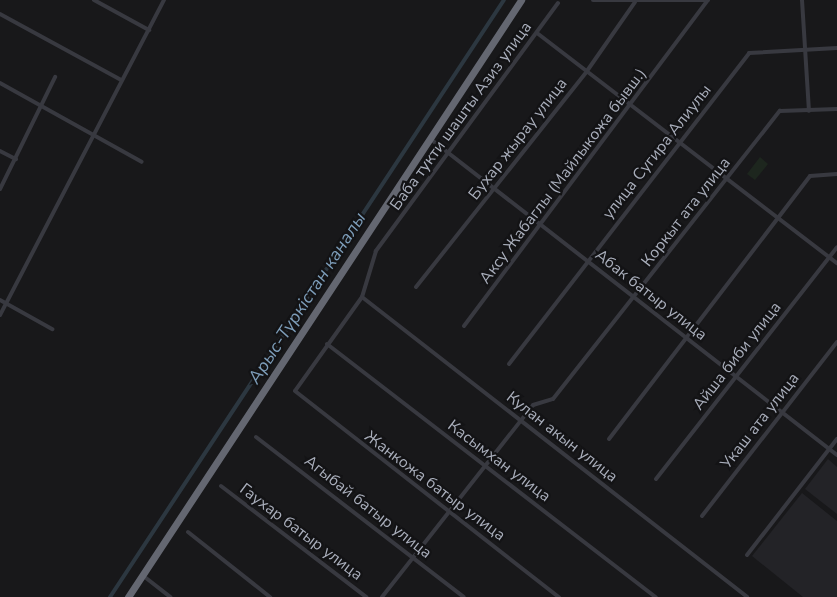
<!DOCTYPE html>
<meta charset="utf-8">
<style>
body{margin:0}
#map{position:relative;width:837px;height:597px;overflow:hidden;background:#18181a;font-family:"Nunito Sans",sans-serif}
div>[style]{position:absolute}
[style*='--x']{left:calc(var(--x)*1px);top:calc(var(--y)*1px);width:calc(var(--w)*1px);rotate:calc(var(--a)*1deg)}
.built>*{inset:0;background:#232327}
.green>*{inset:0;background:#1d261e}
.canal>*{height:4px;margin:-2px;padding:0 2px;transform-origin:2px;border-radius:2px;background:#2c3740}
.street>*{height:4px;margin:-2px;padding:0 2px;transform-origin:2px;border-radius:2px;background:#383940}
.highway>*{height:7px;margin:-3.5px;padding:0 3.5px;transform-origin:3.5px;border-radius:3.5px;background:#646771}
span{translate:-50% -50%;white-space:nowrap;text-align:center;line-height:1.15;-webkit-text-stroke:4.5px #131315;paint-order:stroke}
.street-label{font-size:16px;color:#a9aebb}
.water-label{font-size:18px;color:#7d9db9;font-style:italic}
</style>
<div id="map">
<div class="built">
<i style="clip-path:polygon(828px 459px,837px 467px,837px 514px,805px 489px)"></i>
<i style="clip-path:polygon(802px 493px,837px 521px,837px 597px,803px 597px,752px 556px)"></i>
</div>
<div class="green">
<i style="clip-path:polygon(760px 157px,768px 164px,755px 180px,747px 174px)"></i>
</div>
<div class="canal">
<i style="--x:110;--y:597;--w:715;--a:-56.58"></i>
</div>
<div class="street">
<i style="--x:94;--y:0;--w:63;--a:28.6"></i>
<i style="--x:593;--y:0;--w:115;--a:0"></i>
<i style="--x:802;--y:0;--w:111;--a:86.4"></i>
<i style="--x:558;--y:3;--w:308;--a:126.3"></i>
<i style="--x:376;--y:251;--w:48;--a:106.9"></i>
<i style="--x:362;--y:297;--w:115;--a:125.5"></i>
<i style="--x:295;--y:391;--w:335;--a:38"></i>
<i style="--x:0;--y:14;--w:138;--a:28.6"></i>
<i style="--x:537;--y:33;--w:378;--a:37.5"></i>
<i style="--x:0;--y:83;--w:162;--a:29.1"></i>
<i style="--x:433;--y:141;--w:512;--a:37.86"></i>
<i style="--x:0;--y:151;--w:18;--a:27"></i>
<i style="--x:0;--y:189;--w:125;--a:-63.8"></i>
<i style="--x:416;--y:287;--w:275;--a:-51.6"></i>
<i style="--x:587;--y:71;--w:84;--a:-55.2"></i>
<i style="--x:362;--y:297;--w:488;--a:37.9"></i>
<i style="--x:0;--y:300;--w:60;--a:29.1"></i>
<i style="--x:0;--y:315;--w:355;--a:-62.5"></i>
<i style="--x:464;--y:326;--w:407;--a:-53.2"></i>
<i style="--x:327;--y:344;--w:415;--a:37.6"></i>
<i style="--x:509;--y:364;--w:393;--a:-52.3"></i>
<i style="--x:749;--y:53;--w:88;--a:-3.3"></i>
<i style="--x:256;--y:437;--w:262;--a:37.6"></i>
<i style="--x:609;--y:439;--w:331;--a:-52.6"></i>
<i style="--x:810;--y:176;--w:27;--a:-4"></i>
<i style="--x:656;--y:479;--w:294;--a:-52"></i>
<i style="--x:221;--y:486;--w:183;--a:37.4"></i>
<i style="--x:702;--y:516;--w:220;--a:-52.2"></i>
<i style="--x:188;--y:532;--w:105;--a:38.4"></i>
<i style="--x:747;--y:555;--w:147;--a:-52.2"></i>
<i style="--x:146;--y:578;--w:31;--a:38"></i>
<i style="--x:382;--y:597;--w:244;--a:-51.8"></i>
<i style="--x:533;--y:405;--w:21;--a:-17"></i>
<i style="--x:553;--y:399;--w:367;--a:-51.8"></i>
<i style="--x:780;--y:111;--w:57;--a:-2"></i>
</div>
<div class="highway">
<i style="--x:128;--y:597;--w:715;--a:-56.64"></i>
</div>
<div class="street-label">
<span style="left:461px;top:116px;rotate:-54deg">Баба тукти шашты Азиз улица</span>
<span style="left:518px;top:139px;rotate:-52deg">Бухар жырау улица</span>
<span style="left:657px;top:152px;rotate:-52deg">улица Сугира Алиулы</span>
<span style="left:563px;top:176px;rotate:-53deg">Аксу Жабаглы (Майлыкожа бывш.)</span>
<span style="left:686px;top:212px;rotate:-52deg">Коркыт ата улица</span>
<span style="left:651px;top:295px;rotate:38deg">Абак батыр улица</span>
<span style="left:737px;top:356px;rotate:-52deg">Айша биби улица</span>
<span style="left:760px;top:421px;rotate:-52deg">Укаш ата улица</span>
<span style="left:562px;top:437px;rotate:38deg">Кулан акын улица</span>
<span style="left:499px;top:461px;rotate:37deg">Касымхан улица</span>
<span style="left:435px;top:486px;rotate:37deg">Жанкожа батыр улица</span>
<span style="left:368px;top:507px;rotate:38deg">Агыбай батыр улица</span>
<span style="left:301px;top:532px;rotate:37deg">Гаухар батыр улица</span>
</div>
<div class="water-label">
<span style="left:307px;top:298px;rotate:-57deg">Арыс-Түркістан каналы</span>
</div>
</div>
